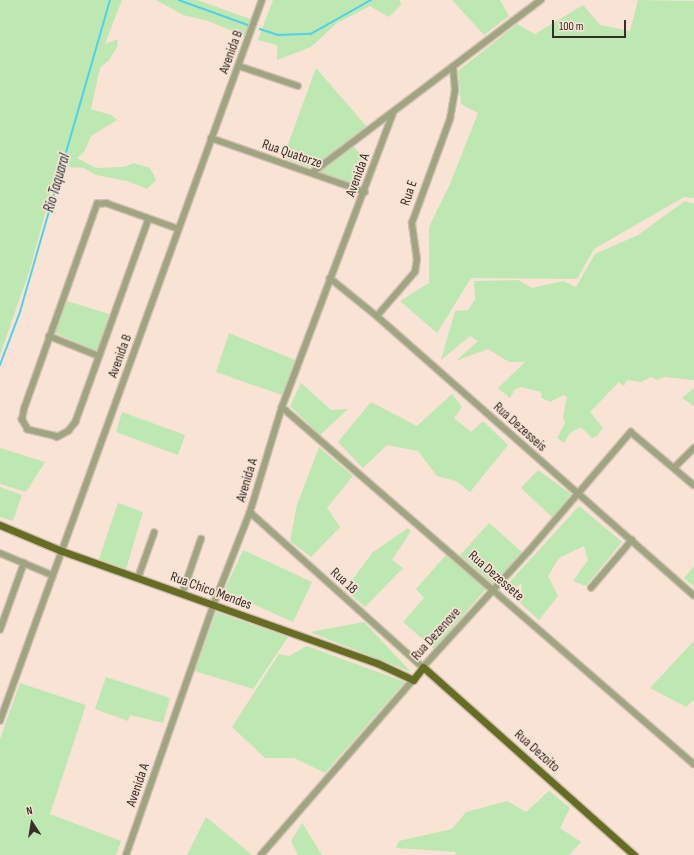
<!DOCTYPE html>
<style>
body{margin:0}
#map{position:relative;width:694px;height:855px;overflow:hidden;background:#f8e3d4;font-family:"Sofia Sans Condensed",sans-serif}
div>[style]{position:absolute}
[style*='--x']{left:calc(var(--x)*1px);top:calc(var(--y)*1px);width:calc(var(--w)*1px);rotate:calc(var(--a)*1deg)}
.green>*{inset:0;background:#bde8b2}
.stream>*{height:1.5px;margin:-0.75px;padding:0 0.75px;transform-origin:0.75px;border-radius:0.75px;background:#50d1eb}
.roads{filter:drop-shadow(1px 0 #d1bfb2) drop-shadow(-1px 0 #d1bfb2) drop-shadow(0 1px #d1bfb2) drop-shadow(0 -1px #d1bfb2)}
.minor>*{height:5.5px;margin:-2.75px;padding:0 2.75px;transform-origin:2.75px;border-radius:2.75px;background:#9ea580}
.major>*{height:7px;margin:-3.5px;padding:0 3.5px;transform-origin:3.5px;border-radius:3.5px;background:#646d21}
span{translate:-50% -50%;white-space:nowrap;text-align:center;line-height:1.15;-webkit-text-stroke:3.5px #f8e3d4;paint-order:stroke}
.street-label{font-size:14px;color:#362e28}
.water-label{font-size:15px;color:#21373c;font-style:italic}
.north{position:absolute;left:12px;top:803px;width:40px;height:40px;-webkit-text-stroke:3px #f8e3d4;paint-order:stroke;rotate:348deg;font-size:11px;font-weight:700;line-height:16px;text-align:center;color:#362e28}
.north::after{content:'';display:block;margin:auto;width:14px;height:18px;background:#362e28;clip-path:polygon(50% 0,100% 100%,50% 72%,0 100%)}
.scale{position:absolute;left:552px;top:20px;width:74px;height:18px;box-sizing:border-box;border:2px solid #362e28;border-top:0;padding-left:5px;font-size:12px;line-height:14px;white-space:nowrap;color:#362e28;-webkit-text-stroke:3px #f8e3d4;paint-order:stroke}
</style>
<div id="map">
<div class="green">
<i style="clip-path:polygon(0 0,122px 0,105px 44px,118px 39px,117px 47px,109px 60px,100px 68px,91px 109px,111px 115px,117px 120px,91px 136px,84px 152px,77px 158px,96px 168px,123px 167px,134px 163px,150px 168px,156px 180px,147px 189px,127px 181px,96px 175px,84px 168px,65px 167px,56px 174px,30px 269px,0 355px)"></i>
<i style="clip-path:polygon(156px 0,197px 0,253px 20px,244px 36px,208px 21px,183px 15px)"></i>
<i style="clip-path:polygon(273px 0,400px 0,401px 5px,389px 17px,370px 6px,337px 23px,311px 47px,277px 60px,277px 45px,258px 40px)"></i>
<i style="clip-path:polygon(452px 0,500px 0,509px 16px,484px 35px)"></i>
<i style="clip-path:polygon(638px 0,694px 1px,694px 198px,684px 197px,594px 249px,577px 279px,471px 278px,437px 333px,400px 301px,429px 283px,429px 227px,450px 184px,478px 113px,461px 104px,458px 71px,517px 24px,535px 34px,583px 5px,600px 25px,630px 31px)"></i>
<i style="clip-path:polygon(316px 68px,367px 127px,311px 168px,283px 158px)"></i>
<i style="clip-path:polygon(353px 146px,367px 161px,359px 187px,317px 173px)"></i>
<i style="clip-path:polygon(685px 201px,694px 204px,694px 380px,664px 377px,657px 380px,651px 377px,641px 382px,627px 380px,624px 386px,619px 382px,590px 412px,603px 428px,597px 436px,592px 438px,581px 427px,570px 433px,564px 443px,557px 438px,565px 423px,563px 417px,567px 397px,563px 395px,550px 402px,542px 398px,541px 392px,522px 387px,515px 389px,510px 398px,498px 388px,525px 362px,509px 362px,488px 349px,456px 361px,478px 341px,470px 336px,441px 360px,455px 311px,468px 310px,475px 299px,474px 281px,518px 280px,532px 288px,563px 281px,576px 287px,595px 254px,638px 235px)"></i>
<i style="clip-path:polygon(67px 301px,109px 314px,97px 351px,55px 333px)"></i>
<i style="clip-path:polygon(229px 333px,295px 360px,282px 395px,216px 372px)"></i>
<i style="clip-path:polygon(301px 383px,331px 410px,348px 409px,320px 435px,290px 406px)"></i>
<i style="clip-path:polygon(694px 388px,694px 406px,682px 398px)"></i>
<i style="clip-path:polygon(452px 394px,462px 407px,454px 418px,471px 432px,483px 421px,508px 445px,470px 492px,456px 481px,437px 476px,418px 451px,387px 445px,363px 468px,338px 442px,371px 402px,417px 426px)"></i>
<i style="clip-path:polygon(122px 412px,185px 435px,178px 455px,116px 432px)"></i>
<i style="clip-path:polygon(319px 447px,353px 476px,327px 508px,340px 527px,311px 557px,290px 541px,297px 505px)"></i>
<i style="clip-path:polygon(0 448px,45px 462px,26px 492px,0 484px)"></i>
<i style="clip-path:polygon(538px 470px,571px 494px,553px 518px,521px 488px)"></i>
<i style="clip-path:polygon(0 487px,22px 495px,13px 521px,0 517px)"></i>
<i style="clip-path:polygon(118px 503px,143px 512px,126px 569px,99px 559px)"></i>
<i style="clip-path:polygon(579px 506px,622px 542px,586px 586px,573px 581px,588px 560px,584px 546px,559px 558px,548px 576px,558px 596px,539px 620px,520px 603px,522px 583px,510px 593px,504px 588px)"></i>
<i style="clip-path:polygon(489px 523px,523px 553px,494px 585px,460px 555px)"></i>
<i style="clip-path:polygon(408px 528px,411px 531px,392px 560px,403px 568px,365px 607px,345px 590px,372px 553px)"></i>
<i style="clip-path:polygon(243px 550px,312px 582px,293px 622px,224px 591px)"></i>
<i style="clip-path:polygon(446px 555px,486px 589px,434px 649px,403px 622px,424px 598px,416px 589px)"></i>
<i style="clip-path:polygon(694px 566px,694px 587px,684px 578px)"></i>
<i style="clip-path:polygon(216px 612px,288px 637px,253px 689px,195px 671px)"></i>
<i style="clip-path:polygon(364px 622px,411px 672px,310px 632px)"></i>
<i style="clip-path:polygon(694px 641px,694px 700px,686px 707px,650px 688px)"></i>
<i style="clip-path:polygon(307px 646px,405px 682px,325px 773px,294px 758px,265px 758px,232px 727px,279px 654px,289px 656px)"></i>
<i style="clip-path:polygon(106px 677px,170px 698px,163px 723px,130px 715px,128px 721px,95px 709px)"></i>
<i style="clip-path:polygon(20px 683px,86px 705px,50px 814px,121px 841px,116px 855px,0 855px,0 739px)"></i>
<i style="clip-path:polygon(549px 791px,570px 808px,560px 828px,581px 842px,569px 855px,455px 855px,456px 852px,396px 848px,399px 841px,452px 829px,466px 812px,507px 801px,526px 812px)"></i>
<i style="clip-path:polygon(206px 817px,252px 855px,187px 855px)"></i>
<i style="clip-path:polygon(302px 823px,322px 855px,298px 855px,291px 841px)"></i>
</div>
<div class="stream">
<i style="--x:179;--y:0;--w:73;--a:19.9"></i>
<i style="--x:260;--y:29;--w:19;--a:18"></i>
<i style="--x:278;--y:35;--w:33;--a:-2"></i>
<i style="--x:311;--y:34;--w:69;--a:-29.5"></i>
<i style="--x:0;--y:365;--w:57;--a:-69.3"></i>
<i style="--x:20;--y:312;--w:325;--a:-73.9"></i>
</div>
<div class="roads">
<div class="minor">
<i style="--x:239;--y:66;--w:62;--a:18.7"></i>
<i style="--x:211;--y:138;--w:163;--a:19.3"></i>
<i style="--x:312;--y:173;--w:287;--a:-37.1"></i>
<i style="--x:149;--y:219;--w:216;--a:109.8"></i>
<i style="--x:76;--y:422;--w:11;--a:128"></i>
<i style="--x:69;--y:431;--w:13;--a:151"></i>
<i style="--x:58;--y:437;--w:31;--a:-167"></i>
<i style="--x:28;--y:430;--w:12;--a:-121"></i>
<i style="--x:22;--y:420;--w:11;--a:-80"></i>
<i style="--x:24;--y:409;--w:218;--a:-70.4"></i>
<i style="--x:97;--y:204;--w:9;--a:-6"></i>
<i style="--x:106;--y:203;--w:77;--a:19.6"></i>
<i style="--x:330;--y:278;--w:60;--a:39"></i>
<i style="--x:377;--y:316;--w:422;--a:41.4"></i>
<i style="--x:377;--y:316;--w:58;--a:-49.2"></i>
<i style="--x:415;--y:272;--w:12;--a:-81"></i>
<i style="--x:417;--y:260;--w:37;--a:-98"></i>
<i style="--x:412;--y:223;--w:111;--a:-69.9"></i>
<i style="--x:450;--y:119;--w:29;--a:-80"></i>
<i style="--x:455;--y:90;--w:23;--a:-95"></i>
<i style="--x:49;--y:336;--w:54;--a:21.8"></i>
<i style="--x:282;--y:407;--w:545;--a:40.91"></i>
<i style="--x:674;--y:468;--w:28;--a:-45"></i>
<i style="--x:250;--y:512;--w:232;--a:41.9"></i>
<i style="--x:423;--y:667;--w:156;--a:-47.6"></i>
<i style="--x:528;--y:552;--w:158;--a:-49.4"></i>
<i style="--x:631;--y:432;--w:82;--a:40.1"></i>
<i style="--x:0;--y:553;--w:56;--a:22.9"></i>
<i style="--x:138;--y:578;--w:48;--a:-70.4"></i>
<i style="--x:591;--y:588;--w:63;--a:-49.5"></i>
<i style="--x:182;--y:594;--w:58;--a:-70.9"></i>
<i style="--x:0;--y:630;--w:71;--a:-70.3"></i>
<i style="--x:0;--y:721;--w:767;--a:-70.03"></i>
<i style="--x:126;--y:855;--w:264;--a:-70.7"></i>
<i style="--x:213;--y:606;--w:101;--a:-68.5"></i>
<i style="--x:250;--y:512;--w:110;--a:-73.1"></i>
<i style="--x:282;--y:407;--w:313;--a:-69.3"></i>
<i style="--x:261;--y:855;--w:232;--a:-49"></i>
</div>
<div class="major">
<i style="--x:0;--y:525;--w:67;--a:22.8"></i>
<i style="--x:62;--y:551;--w:334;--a:19.6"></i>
<i style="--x:377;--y:663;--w:40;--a:25"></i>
<i style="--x:413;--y:680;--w:16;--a:-52"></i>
<i style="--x:423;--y:667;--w:283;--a:41.7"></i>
</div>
</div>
<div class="street-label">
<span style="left:231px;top:52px;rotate:-70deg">Avenida B</span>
<span style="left:292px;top:154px;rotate:19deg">Rua Quatorze</span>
<span style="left:358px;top:175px;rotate:-70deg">Avenida A</span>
<span style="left:409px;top:193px;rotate:-71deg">Rua E</span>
<span style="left:120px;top:356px;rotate:-70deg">Avenida B</span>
<span style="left:520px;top:427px;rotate:42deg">Rua Dezesseis</span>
<span style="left:247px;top:480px;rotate:-73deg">Avenida A</span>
<span style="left:496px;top:576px;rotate:41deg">Rua Dezessete</span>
<span style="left:344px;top:581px;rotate:42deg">Rua 18</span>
<span style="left:211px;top:591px;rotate:20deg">Rua Chico Mendes</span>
<span style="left:436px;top:634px;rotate:-48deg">Rua Dezenove</span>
<span style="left:537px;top:751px;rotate:42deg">Rua Dezoito</span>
<span style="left:138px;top:785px;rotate:-71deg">Avenida A</span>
</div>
<div class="water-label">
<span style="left:57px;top:183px;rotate:-74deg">Rio Taquaral</span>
</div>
<div class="north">N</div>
<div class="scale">100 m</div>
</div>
